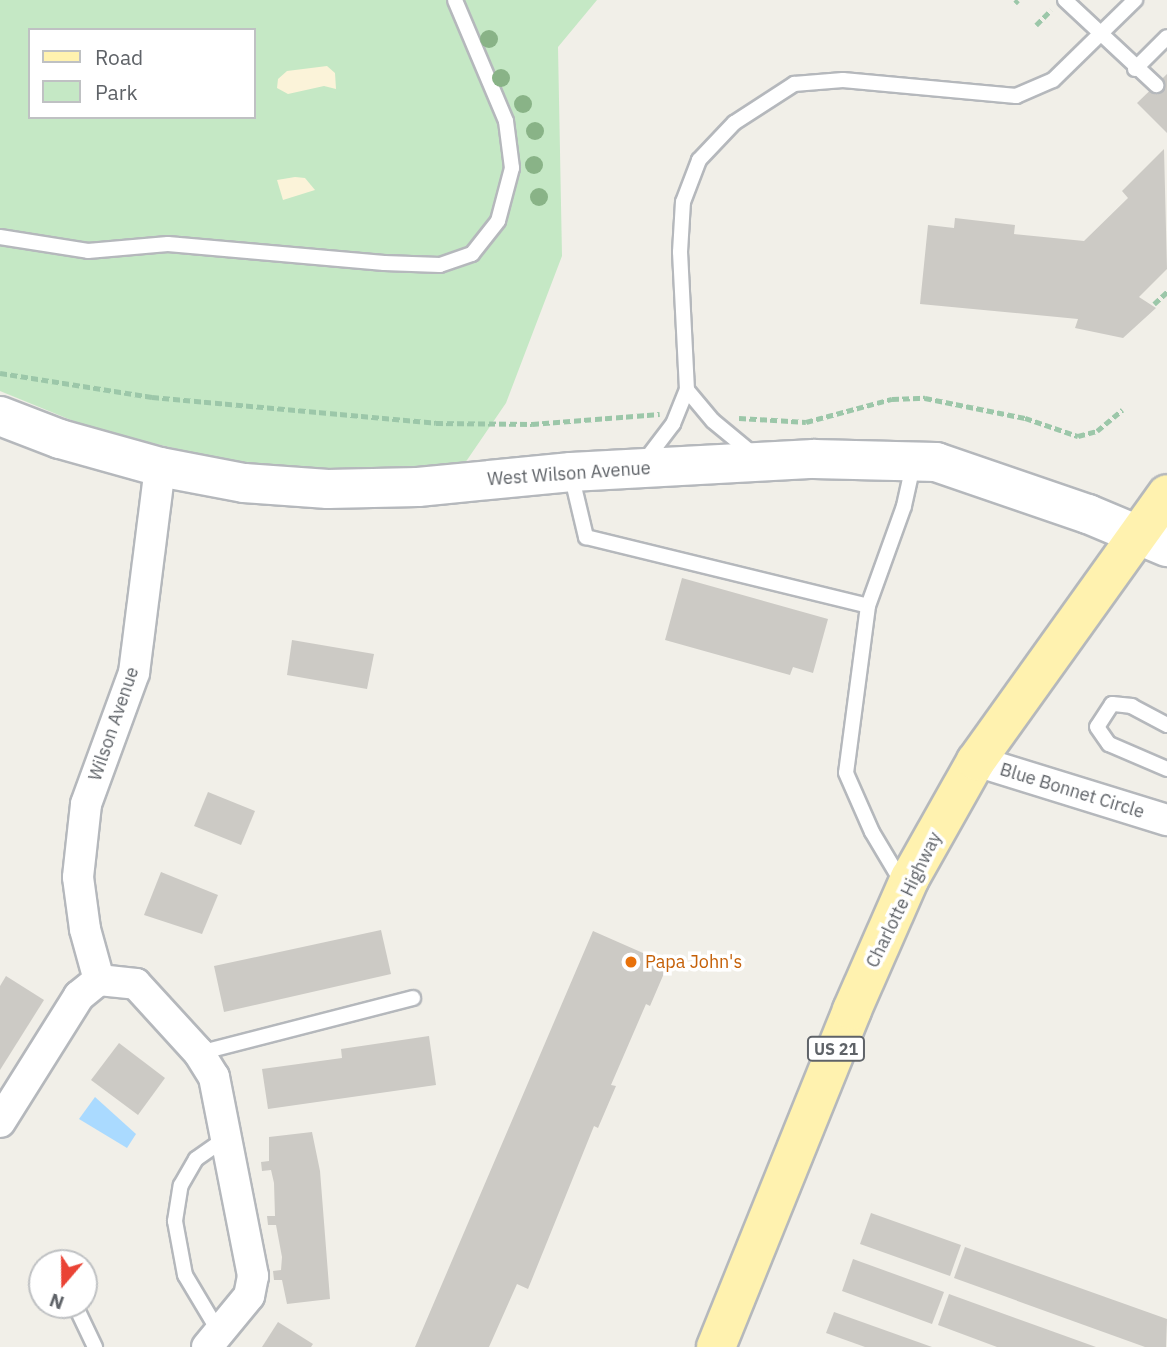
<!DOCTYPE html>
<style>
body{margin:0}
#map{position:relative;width:1167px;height:1347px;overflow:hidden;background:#f1efe8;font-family:"IBM Plex Sans",sans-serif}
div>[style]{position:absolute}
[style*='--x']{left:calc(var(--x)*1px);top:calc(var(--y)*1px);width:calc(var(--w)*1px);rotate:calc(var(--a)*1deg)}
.green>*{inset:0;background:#c5e8c5}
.sand>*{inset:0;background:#fbf3d9}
.water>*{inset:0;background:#aadaff}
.building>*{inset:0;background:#cccac5}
.path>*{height:4.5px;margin-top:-2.25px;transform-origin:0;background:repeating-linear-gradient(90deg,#9cc7a9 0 7px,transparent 0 10.5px)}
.roads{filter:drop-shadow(2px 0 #b5b8bc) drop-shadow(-2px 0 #b5b8bc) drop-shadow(0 2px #b5b8bc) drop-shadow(0 -2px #b5b8bc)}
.lane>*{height:14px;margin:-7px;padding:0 7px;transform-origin:7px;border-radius:7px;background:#fff}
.street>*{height:30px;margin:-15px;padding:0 15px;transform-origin:15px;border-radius:15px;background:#fff}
.secondary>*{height:38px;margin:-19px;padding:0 19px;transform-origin:19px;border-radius:19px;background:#fff}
.primary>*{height:38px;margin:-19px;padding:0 19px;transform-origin:19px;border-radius:19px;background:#fff2af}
.trees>*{width:18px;height:18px;margin:-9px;border-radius:50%;background:#89b387}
.dots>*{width:19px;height:19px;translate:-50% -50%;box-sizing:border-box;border:4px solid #fff;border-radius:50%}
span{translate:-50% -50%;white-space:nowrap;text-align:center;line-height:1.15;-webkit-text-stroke:7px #fff;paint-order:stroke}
.shield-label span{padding:2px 5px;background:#fff;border:2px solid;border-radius:5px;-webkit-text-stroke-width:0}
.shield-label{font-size:16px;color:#5f6368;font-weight:700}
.street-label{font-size:18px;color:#5f6368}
.food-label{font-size:18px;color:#c56008}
.left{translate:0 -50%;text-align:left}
.legend{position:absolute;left:28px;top:28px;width:228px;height:91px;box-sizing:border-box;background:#fff;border:2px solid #bfc1c3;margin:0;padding:9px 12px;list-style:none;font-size:21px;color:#5f6368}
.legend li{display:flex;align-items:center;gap:14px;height:35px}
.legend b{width:35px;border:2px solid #bfc1c3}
.north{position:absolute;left:28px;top:1249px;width:70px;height:70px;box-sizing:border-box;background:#fff;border:2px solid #bfc1c3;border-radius:50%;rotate:200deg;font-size:19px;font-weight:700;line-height:28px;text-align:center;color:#5f6368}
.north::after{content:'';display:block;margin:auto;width:24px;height:32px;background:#ea4335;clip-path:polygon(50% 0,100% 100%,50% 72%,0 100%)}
</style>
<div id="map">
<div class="green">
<i style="clip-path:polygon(evenodd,0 0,597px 0,558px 47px,562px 256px,506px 403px,465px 463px,326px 473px,224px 460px,93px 429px,0 391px,0 0,30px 30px,254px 30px,254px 117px,30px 117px,30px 30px)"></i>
</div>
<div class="sand">
<i style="clip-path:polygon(327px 66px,335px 73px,336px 89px,324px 86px,288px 94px,277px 88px,278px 79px,287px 71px)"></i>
<i style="clip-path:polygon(295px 177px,305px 178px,315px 190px,283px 200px,277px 180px)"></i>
</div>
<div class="water">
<i style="clip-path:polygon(95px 1097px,136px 1134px,127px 1148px,79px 1119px)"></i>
</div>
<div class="building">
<i style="clip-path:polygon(1167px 74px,1167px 133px,1137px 103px)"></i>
<i style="clip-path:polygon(1164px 149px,1167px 269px,1139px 297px,1156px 308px,1123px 338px,1075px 328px,1078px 319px,920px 304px,928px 225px,954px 228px,955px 218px,1015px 225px,1014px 234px,1084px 241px,1128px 198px,1122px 191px)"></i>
<i style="clip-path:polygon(682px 578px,828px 619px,813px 673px,793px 667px,790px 675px,665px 640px)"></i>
<i style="clip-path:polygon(292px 640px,374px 654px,367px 689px,287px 675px)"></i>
<i style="clip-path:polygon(208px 792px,255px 811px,241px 845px,194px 826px)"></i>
<i style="clip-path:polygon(161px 872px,218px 895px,202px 934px,144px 915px)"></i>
<i style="clip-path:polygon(381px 930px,391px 974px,224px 1012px,214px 966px)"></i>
<i style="clip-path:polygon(593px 931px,668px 964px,650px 1006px,646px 1004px,611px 1085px,616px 1086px,598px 1128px,594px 1126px,528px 1289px,517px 1284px,489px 1347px,415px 1347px)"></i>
<i style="clip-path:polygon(6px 976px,44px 1000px,0 1070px,0 986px)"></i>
<i style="clip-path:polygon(429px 1036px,436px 1085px,268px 1109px,262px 1069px,342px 1058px,341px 1049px)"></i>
<i style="clip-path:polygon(119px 1043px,165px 1078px,138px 1115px,91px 1080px)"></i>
<i style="clip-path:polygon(312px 1132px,320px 1171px,330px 1299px,287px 1304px,282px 1280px,274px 1280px,273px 1271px,281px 1270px,282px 1257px,276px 1225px,268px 1225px,267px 1216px,275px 1216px,274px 1183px,271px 1170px,262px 1171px,261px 1162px,269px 1161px,269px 1137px)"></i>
<i style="clip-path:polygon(871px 1213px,961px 1245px,950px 1276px,860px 1244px)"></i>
<i style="clip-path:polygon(965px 1247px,1167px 1319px,1166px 1347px,1145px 1347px,954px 1278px)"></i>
<i style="clip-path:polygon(853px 1259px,944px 1292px,932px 1324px,842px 1291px)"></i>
<i style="clip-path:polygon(949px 1294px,1096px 1347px,997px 1347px,938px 1325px)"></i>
<i style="clip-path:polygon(834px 1312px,932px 1347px,865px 1347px,826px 1333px)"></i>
<i style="clip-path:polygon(278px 1322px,313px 1344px,311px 1347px,262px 1347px)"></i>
</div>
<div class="path">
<i style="--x:1015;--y:3;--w:4;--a:-45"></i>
<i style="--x:1036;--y:25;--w:21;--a:-45"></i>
<i style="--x:1154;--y:304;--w:18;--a:-43"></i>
<i style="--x:0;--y:373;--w:154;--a:9"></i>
<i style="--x:152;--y:397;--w:285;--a:5.2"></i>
<i style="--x:436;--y:423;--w:96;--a:0.6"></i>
<i style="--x:532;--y:424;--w:128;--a:-4.5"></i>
<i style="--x:739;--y:418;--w:67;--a:3.4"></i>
<i style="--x:806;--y:422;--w:89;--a:-15"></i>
<i style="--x:892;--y:399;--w:33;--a:-2"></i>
<i style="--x:925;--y:398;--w:102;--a:11.3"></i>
<i style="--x:1025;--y:418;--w:56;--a:18.8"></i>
<i style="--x:1078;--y:436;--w:20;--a:-15"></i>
<i style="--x:1097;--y:431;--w:33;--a:-40"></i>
</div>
<div class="roads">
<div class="lane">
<i style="--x:1065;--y:0;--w:125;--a:43"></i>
<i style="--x:1135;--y:69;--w:45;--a:-45"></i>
<i style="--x:0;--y:237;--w:89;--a:9"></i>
<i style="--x:88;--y:251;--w:80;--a:-5"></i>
<i style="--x:168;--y:244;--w:217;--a:5"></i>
<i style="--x:384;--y:263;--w:56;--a:2"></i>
<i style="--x:440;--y:265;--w:34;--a:-19"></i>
<i style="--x:472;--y:254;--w:42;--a:-51.8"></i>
<i style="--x:498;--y:221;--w:55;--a:-75.2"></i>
<i style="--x:512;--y:168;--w:47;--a:-97.3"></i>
<i style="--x:506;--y:121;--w:131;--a:-112.9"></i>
<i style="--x:687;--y:390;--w:40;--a:50"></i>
<i style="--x:713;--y:421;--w:52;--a:39.5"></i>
<i style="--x:644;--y:462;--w:48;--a:-52.7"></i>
<i style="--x:673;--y:424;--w:37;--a:-68"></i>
<i style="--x:687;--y:390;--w:138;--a:-92.9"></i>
<i style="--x:680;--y:252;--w:50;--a:-86.6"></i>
<i style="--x:683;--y:202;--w:45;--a:-69.1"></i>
<i style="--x:699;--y:160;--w:51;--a:-46.6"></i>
<i style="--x:734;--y:123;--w:72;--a:-33"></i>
<i style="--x:794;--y:84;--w:49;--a:-4.7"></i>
<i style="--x:843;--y:80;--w:174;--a:5.3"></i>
<i style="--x:1016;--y:96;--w:40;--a:-23.4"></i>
<i style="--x:1053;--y:80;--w:115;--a:-44.3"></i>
<i style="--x:571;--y:474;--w:65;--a:76.6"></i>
<i style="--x:586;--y:537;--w:290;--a:13.7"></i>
<i style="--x:868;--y:606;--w:106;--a:-70.2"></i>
<i style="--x:904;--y:506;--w:46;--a:-77.5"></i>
<i style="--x:868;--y:606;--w:168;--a:97.5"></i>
<i style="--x:846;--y:773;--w:64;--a:66.2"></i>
<i style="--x:872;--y:832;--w:61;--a:59.2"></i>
<i style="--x:1167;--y:725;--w:40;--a:-152"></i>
<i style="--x:1132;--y:706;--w:20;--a:-174"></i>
<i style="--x:1112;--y:704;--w:27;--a:123"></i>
<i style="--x:1097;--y:727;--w:21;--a:55"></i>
<i style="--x:1109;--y:744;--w:63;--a:23.3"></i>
<i style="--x:199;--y:1053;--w:221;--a:-14.4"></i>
<i style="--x:55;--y:1261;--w:2;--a:63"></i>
<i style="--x:75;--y:1305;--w:47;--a:64.5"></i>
<i style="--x:219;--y:1332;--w:66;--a:-120.8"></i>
<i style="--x:185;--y:1275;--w:55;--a:-100.5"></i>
<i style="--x:175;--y:1221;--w:36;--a:-81"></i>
<i style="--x:181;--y:1185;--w:30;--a:-60"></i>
<i style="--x:196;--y:1159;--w:37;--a:-35"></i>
</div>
<div class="street">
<i style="--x:976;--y:761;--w:200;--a:17.2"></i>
<i style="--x:99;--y:980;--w:53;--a:-105.4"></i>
<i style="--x:85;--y:929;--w:52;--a:-97.7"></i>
<i style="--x:78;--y:877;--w:73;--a:-83.7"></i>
<i style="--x:86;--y:804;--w:140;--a:-69.9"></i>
<i style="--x:134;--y:673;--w:208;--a:-82.8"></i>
<i style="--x:0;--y:1122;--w:149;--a:-57.9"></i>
<i style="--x:79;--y:996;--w:26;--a:-39"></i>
<i style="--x:99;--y:980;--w:37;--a:6"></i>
<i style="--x:136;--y:984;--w:93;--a:47.6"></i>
<i style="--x:199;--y:1053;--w:28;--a:58"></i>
<i style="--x:214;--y:1077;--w:203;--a:78.9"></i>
<i style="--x:253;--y:1276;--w:20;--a:101"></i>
<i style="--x:249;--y:1296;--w:66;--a:129.5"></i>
</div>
<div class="secondary">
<i style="--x:0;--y:416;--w:64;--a:21"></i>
<i style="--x:60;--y:439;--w:104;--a:15.6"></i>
<i style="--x:160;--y:467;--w:86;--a:10.8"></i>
<i style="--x:244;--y:483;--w:84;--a:4.1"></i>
<i style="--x:328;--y:489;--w:90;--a:-1.3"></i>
<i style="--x:418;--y:487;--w:154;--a:-5.6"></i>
<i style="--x:571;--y:472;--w:243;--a:-3.1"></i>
<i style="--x:814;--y:459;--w:122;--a:1.4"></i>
<i style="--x:936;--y:462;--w:161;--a:18.9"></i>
<i style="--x:1088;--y:514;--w:86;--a:22.7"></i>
</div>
<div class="primary">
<i style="--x:716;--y:1347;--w:363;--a:-68"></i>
<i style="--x:852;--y:1010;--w:144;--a:-66.3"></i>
<i style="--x:910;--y:878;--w:134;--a:-60.6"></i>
<i style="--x:976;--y:761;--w:328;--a:-54.4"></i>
</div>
</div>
<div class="trees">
<i style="left:489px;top:39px"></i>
<i style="left:501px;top:78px"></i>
<i style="left:523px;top:104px"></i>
<i style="left:535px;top:131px"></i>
<i style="left:534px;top:165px"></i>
<i style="left:539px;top:197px"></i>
</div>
<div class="dots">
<i style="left:631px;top:962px;background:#e8710a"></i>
</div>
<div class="shield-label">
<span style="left:836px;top:1049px">US 21</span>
</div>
<div class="street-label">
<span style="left:569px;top:474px;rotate:-4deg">West Wilson Avenue</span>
<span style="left:114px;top:724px;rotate:-71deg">Wilson Avenue</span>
<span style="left:1072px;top:791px;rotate:17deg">Blue Bonnet Circle</span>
<span style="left:904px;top:900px;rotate:-64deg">Charlotte Highway</span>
</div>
<div class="food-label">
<span class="left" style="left:645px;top:962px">Papa John's</span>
</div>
<ul class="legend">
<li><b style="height:9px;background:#fff2af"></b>Road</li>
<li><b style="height:19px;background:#c5e8c5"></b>Park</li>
</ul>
<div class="north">N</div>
</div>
